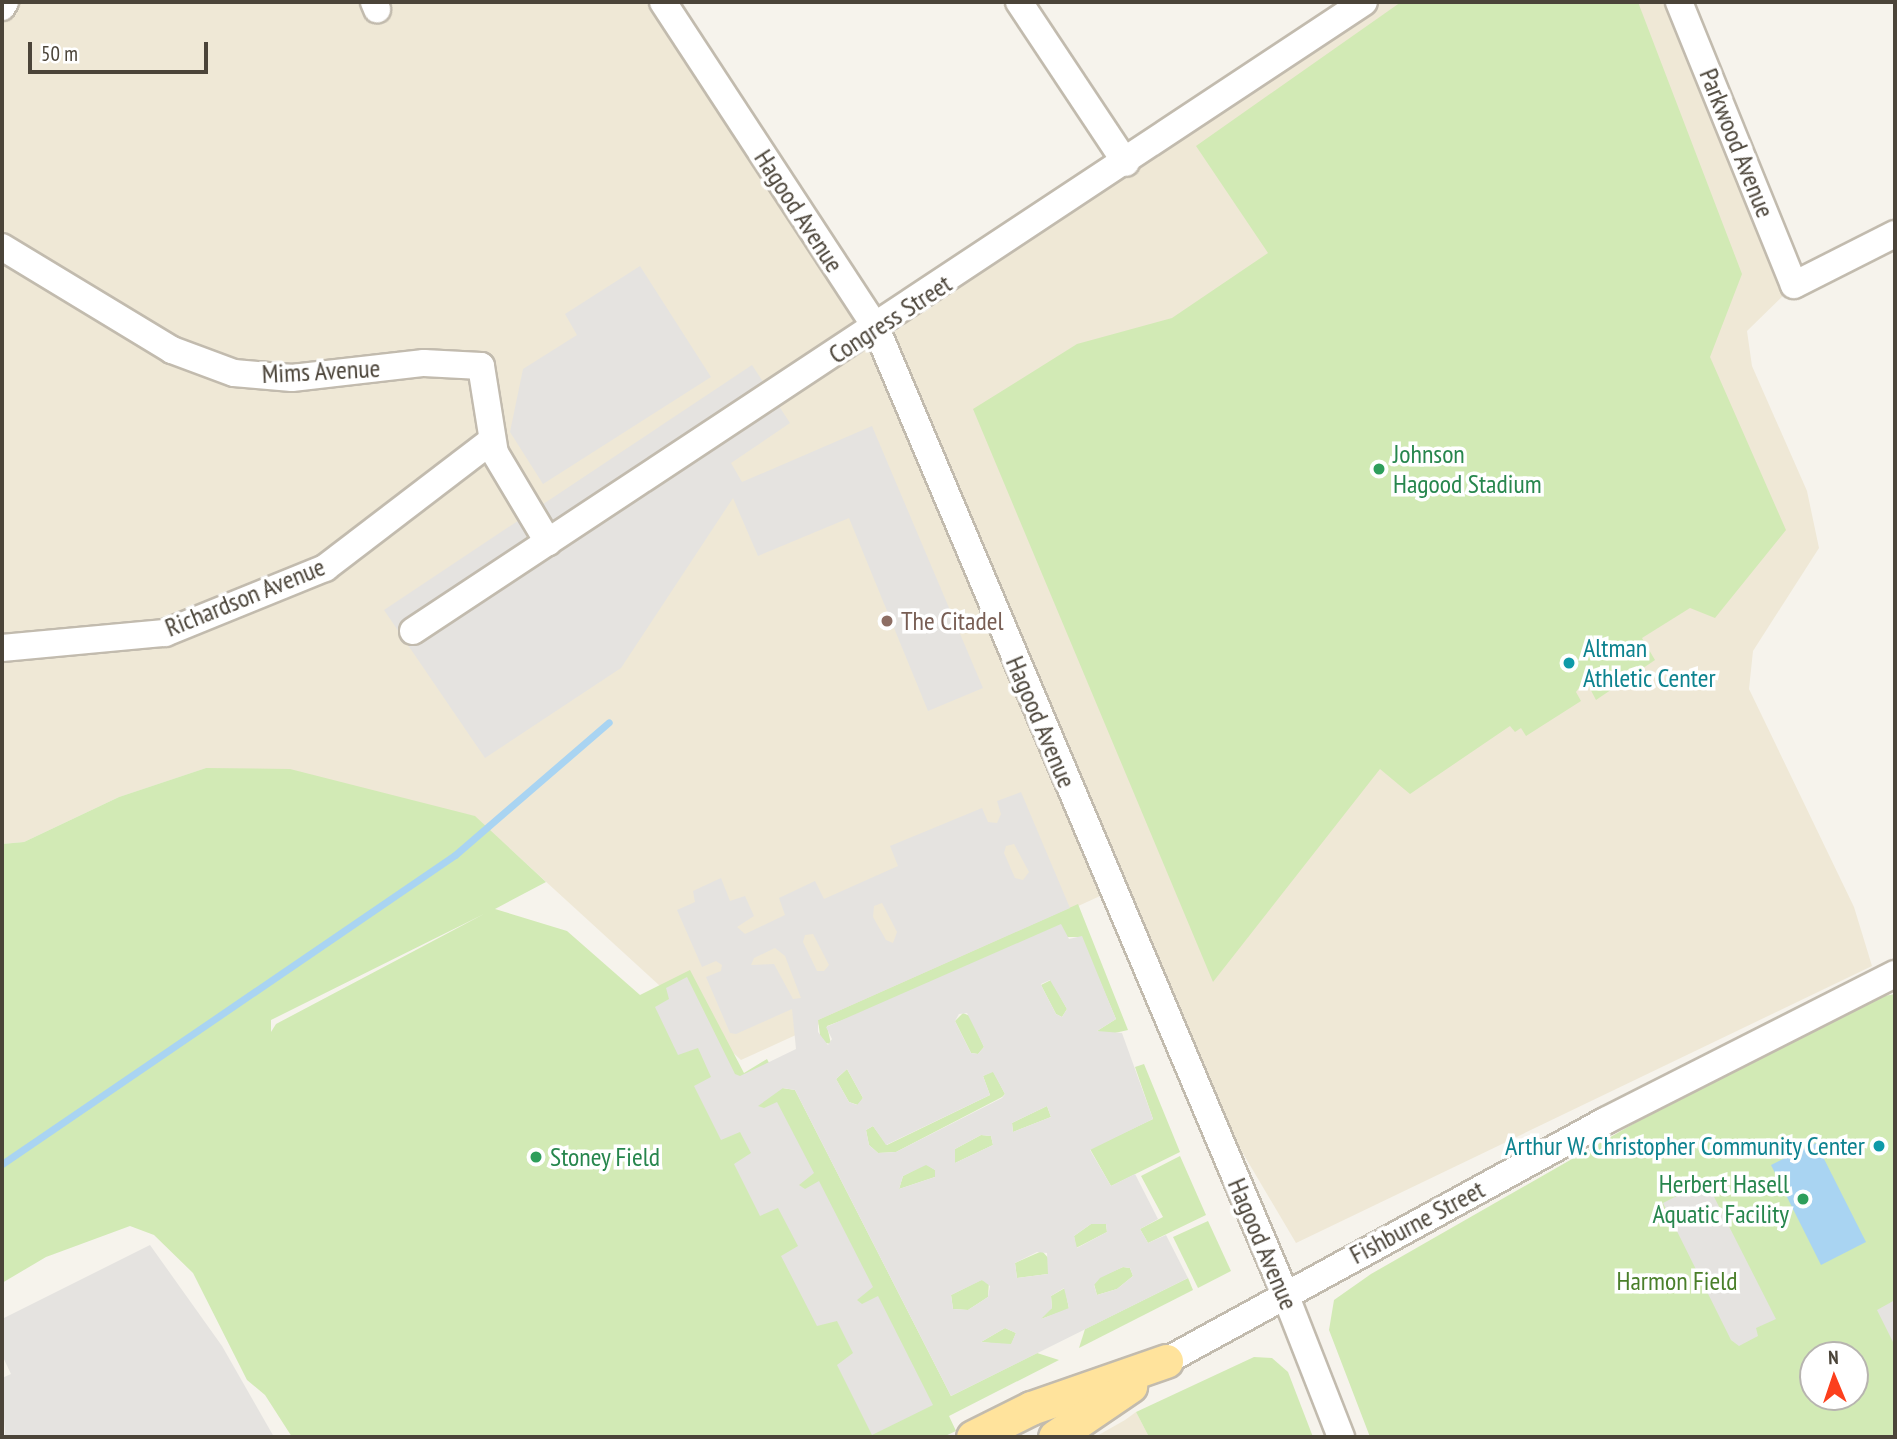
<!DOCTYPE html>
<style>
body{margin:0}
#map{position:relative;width:1897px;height:1439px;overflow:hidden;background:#f6f3ec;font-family:"PT Sans Narrow",sans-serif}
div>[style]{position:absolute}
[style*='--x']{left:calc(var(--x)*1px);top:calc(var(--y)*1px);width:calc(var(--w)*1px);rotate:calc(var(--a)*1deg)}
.education>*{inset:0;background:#efe8d6}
.green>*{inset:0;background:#d2eab5}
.parking>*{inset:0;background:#e5e3e0}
.water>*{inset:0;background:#a9d4f2}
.stream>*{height:7px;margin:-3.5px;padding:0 3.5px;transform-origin:3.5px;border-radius:3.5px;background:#a9d4f2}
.roads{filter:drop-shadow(2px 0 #c2bbae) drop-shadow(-2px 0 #c2bbae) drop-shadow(0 2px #c2bbae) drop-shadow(0 -2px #c2bbae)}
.minor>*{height:26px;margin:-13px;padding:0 13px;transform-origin:13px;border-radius:13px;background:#fff}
.major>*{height:33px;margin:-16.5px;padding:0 16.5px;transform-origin:16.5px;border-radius:16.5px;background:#ffe39c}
.dots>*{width:19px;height:19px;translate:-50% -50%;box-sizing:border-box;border:4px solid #fff;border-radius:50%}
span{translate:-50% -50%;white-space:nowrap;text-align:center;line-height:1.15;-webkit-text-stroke:7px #fff;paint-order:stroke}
.street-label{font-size:26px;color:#4b4439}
.leisure-label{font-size:26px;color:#27864d}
.left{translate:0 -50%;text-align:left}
.right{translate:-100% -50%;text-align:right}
.education-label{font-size:26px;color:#785e54}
.culture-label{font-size:26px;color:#0d838f}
.park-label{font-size:26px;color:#4a7f2a}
.frame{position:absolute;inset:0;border:4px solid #4b4439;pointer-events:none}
.north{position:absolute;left:1799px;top:1341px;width:70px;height:70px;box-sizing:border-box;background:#fff;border:2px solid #b7b4b0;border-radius:50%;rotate:358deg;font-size:19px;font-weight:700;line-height:28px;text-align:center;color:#4b4439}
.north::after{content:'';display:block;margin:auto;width:24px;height:32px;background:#fc3f1d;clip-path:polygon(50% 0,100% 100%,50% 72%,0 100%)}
.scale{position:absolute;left:28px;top:42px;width:180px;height:32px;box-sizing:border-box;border:4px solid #4b4439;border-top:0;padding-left:9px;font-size:21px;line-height:24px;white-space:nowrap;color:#4b4439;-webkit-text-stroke:5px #fff;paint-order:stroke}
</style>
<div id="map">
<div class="education">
<i style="clip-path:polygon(2px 2px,663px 2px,876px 328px,1364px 2px,1679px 2px,1794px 285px,1747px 331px,1752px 366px,1807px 491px,1819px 548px,1753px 651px,1749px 689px,1854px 907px,1872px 966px,1296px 1243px,1176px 1040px,1111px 891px,741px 1060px,474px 816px,206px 768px,119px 797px,24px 842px,2px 844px)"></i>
<i style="clip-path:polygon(1136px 1412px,1149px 1437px,1095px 1437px,1125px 1420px)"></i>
</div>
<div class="green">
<i style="clip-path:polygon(1401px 2px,1638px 2px,1742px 274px,1710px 357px,1786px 530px,1715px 618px,1690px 608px,1642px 638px,1655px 660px,1596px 700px,1585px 679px,1576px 692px,1581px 701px,1526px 736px,1521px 728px,1515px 732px,1510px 726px,1410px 794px,1380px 769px,1213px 982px,973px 409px,1077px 344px,1172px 318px,1268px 253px,1196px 146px)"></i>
<i style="clip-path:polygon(evenodd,206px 768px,290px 769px,475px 816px,546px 882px,495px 909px,567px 931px,640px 995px,690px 970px,744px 1073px,767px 1059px,782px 1088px,795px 1090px,951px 1396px,1037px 1353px,1059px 1360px,949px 1416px,956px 1431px,943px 1437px,292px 1437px,265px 1395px,247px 1380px,193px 1273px,154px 1235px,130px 1226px,46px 1257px,2px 1283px,2px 844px,24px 842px,119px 797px,206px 768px,484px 914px,276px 1024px,271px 1032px,271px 1020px,484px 914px)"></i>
<i style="clip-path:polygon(1078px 904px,1128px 1030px,1106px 1035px,1097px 1031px,1116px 1019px,1081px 937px,1067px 937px,827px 1026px,831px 1044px,821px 1042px,818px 1020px)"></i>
<i style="clip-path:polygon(1051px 980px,1067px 1009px,1062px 1017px,1056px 1014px,1041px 985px)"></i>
<i style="clip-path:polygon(evenodd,1895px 994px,1895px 1437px,1370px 1437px,1329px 1330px,1334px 1300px,1371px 1274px,1668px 1104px,1879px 997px,1895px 994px,1813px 1355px,1855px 1355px,1855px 1397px,1813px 1397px,1813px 1355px)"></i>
<i style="clip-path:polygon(963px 1013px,970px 1016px,984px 1047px,978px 1054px,971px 1053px,955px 1021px)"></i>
<i style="clip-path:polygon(1144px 1064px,1180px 1152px,1111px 1186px,1090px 1149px,1153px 1119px,1135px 1067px)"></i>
<i style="clip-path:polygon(847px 1069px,863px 1098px,858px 1105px,849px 1102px,836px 1079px)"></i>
<i style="clip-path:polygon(993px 1071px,1005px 1094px,1002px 1097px,896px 1152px,878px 1153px,869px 1145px,866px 1130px,873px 1126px,887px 1145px,990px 1095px,983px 1076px)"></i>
<i style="clip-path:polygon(1047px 1106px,1051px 1117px,1013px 1132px,1012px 1123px)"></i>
<i style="clip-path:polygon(981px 1135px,991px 1136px,993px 1145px,955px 1163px,955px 1149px)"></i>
<i style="clip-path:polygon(1180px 1156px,1206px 1215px,1148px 1243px,1140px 1229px,1163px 1217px,1141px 1176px)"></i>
<i style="clip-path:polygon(926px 1164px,935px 1170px,935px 1177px,899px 1189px,903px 1176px)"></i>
<i style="clip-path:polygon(1208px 1221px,1231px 1271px,1198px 1288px,1173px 1237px)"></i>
<i style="clip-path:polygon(1091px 1224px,1106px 1224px,1107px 1232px,1076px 1248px,1074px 1236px)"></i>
<i style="clip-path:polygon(1042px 1251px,1050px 1260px,1048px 1274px,1017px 1278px,1015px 1263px)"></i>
<i style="clip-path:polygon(1123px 1267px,1130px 1268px,1133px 1276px,1117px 1289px,1097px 1295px,1094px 1284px,1100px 1277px)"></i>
<i style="clip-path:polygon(1188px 1278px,1193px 1290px,1079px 1348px,1085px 1329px)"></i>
<i style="clip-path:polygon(981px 1280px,989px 1281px,988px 1297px,968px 1310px,953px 1309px,951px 1295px)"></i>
<i style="clip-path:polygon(1065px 1288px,1069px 1309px,1041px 1319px,1040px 1316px,1052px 1308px,1051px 1296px)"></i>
<i style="clip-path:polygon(1005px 1328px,1016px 1333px,1011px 1345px,981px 1342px)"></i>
<i style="clip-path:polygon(1254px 1357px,1272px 1358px,1288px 1372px,1313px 1437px,1149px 1437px,1136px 1412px)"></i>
</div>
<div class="parking">
<i style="clip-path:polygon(640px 266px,711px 377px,543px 484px,510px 432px,523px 369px,577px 335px,565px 314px)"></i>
<i style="clip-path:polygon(752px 365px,790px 423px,731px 463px,742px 482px,872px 426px,983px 688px,928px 711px,849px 518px,758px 556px,733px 498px,621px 668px,485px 758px,384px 610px)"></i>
<i style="clip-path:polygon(evenodd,1021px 792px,1070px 908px,818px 1020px,818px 1032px,828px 1045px,832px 1039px,826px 1027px,1061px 924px,1069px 939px,1082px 936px,1116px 1019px,1097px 1031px,1122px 1033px,1153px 1119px,1090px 1150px,1111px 1186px,1135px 1174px,1158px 1219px,1140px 1229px,1148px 1243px,1166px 1235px,1188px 1278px,951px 1396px,795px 1090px,783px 1088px,758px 1106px,764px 1108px,777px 1102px,814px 1173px,799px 1185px,805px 1189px,819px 1181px,873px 1287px,857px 1300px,862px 1304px,878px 1296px,933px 1405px,872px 1435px,837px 1365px,853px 1353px,837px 1321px,817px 1326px,781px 1256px,798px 1246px,778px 1208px,760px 1216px,734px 1164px,751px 1153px,740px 1132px,721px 1140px,694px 1086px,711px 1077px,698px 1048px,678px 1055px,655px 1007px,669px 999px,666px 988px,687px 977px,735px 1074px,740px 1076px,796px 1049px,792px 1009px,736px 1034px,730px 1033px,706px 977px,721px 971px,722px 965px,716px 961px,702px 967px,677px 910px,695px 902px,693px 891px,721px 878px,730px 901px,745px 896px,754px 916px,737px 927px,745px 934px,785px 915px,779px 898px,815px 881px,824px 899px,898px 866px,890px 846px,982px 808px,988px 822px,997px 823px,1001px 814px,997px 801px,1021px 792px,1014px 844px,1029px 872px,1023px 880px,1015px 878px,1004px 853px,1006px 846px,1014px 844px,1021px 792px,882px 903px,897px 932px,893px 943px,886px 940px,873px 917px,874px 906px,882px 903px,1021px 792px,813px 934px,829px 965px,824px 971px,817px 971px,803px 942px,805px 935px,813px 934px,1021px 792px,775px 948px,785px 956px,801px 998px,793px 999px,774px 964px,751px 965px,754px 958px,775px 948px,1021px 792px,1050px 980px,1067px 1009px,1062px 1017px,1056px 1014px,1043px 989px,1041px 984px,1050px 980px,1021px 792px,967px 1013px,984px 1047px,978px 1054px,971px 1053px,955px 1021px,959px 1014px,967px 1013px,1021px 792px,847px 1069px,863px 1098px,857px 1105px,849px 1102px,836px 1079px,847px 1069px,1021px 792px,993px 1072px,1005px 1094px,1002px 1098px,896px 1152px,878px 1153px,869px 1145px,866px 1130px,873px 1126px,886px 1145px,990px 1095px,983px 1076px,993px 1072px,1021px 792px,1047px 1106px,1051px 1117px,1013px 1132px,1012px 1123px,1047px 1106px,1021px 792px,981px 1135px,991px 1136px,993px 1145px,955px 1163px,955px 1149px,981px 1135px,1021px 792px,926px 1165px,935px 1170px,935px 1177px,899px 1189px,903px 1176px,926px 1165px,1021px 792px,1091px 1224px,1106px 1224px,1107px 1232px,1077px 1248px,1074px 1236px,1091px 1224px,1021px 792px,1037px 1252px,1047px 1253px,1048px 1274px,1017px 1278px,1015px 1263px,1037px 1252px,1021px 792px,1123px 1267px,1130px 1268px,1133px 1276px,1117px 1289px,1097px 1295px,1094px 1285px,1100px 1278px,1123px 1267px,1021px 792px,982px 1280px,990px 1286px,988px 1297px,968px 1310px,953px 1309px,951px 1295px,982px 1280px,1021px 792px,1064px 1288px,1069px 1308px,1041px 1319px,1052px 1308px,1051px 1296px,1064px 1288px,1021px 792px,1005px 1328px,1016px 1333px,1011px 1344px,981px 1342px,1005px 1328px)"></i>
<i style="clip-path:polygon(1706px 1181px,1776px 1319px,1756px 1328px,1758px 1336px,1739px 1346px,1731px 1340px,1663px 1203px)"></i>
<i style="clip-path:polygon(150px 1245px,222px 1346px,274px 1437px,5px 1437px,2px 1378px,11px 1374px,2px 1355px,2px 1319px)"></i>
<i style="clip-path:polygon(1895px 1300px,1895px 1346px,1877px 1310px)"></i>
</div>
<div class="water">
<i style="clip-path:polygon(1816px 1143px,1866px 1242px,1821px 1265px,1771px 1165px)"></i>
</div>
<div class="stream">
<i style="--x:2;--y:1164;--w:548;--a:-34.3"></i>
<i style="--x:455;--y:855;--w:203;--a:-40.8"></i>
</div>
<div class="roads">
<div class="minor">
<i style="--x:374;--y:2;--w:8;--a:67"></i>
<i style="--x:663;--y:2;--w:389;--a:56.8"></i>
<i style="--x:876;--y:328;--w:1049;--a:67.05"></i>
<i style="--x:1285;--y:1294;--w:154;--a:68.6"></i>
<i style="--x:1019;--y:2;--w:193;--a:56.4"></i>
<i style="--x:1679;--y:2;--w:305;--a:67.9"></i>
<i style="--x:1794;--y:285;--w:113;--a:-26.8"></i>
<i style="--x:2;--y:7;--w:6;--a:-59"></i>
<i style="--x:2;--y:247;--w:199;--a:31.2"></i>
<i style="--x:172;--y:350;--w:66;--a:20.4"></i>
<i style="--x:234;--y:373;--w:58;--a:4.9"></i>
<i style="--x:292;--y:378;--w:133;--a:-6.5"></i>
<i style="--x:424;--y:363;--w:57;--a:3"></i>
<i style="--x:481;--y:366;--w:88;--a:80.9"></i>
<i style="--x:495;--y:453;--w:104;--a:59.2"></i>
<i style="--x:413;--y:631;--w:1140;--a:-33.48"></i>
<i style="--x:2;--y:648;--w:164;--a:-5.3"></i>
<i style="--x:165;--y:633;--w:173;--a:-22.1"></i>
<i style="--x:325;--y:568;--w:209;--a:-37.4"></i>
<i style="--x:1166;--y:1361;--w:500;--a:-28.67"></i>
<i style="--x:1605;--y:1121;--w:325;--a:-26.9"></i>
</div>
<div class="major">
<i style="--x:973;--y:1437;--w:65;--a:-26.6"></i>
<i style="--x:1031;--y:1408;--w:143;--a:-19.2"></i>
<i style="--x:1055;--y:1437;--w:91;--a:-34.2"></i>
</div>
</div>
<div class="dots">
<i style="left:1379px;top:469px;background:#2e9e5b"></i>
<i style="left:887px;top:621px;background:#8d6e63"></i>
<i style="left:1569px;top:663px;background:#0f9aa8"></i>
<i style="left:1879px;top:1146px;background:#0f9aa8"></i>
<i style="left:536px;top:1157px;background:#2e9e5b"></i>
<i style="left:1803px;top:1199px;background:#2e9e5b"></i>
</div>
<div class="street-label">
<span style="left:1737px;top:143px;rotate:68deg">Parkwood Avenue</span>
<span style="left:799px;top:211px;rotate:57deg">Hagood Avenue</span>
<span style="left:890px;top:319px;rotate:-33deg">Congress Street</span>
<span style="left:321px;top:371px;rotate:-3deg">Mims Avenue</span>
<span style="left:245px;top:597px;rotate:-22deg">Richardson Avenue</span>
<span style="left:1041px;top:722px;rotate:67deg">Hagood Avenue</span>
<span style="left:1417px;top:1222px;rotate:-28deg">Fishburne Street</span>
<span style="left:1263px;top:1244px;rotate:67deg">Hagood Avenue</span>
</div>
<div class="leisure-label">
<span class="left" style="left:1393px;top:469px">Johnson<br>Hagood Stadium</span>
<span class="left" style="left:550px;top:1157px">Stoney Field</span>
<span class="right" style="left:1789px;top:1199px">Herbert Hasell<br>Aquatic Facility</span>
</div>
<div class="education-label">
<span class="left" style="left:901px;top:621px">The Citadel</span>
</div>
<div class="culture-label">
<span class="left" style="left:1583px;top:663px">Altman<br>Athletic Center</span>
<span class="right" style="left:1865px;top:1146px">Arthur W. Christopher Community Center</span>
</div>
<div class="park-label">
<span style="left:1677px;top:1281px">Harmon Field</span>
</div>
<div class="frame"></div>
<div class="north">N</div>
<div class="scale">50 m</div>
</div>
